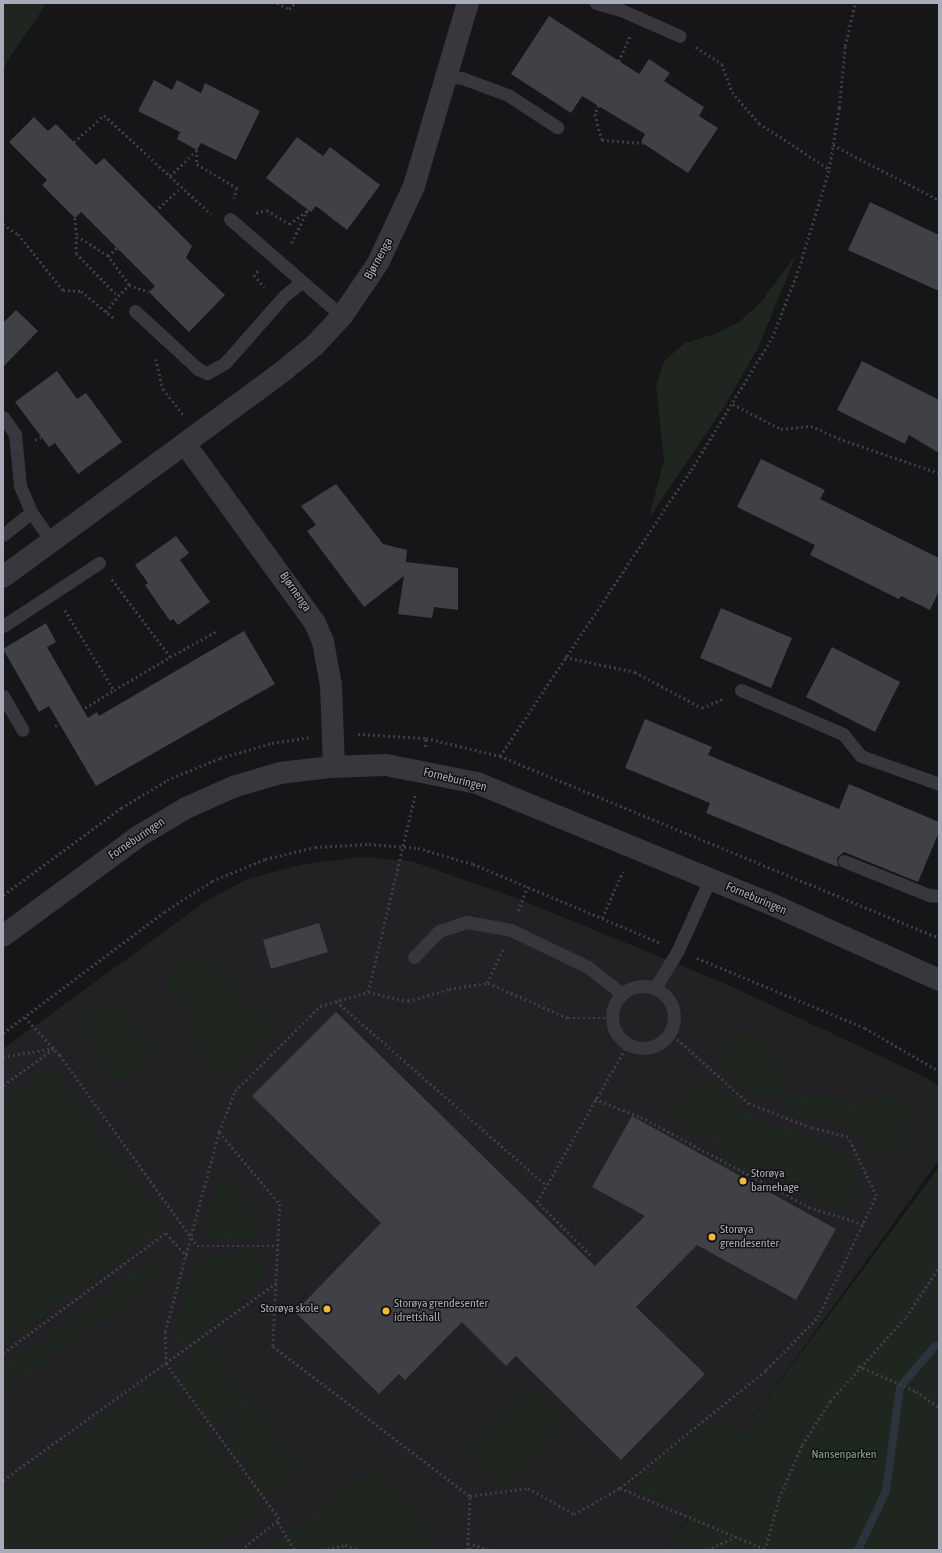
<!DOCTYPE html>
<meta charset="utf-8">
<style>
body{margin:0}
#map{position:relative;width:942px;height:1553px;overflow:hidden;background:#161618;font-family:"Asap Condensed",sans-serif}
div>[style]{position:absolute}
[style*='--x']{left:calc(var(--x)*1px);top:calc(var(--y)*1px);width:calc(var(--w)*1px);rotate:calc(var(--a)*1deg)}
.built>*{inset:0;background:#222225}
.green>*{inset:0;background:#1e261f}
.stream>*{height:8px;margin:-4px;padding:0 4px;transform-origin:4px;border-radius:4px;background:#2b343c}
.building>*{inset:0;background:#404145}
.path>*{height:2.5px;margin-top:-1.25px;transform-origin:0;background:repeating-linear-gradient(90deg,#3d3e44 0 2px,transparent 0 5px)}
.service>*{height:13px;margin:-6.5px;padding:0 6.5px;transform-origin:6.5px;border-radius:6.5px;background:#37373d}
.service>.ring{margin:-6.5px;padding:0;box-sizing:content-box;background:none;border:13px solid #37373d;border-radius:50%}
.minor>*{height:22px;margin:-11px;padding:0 11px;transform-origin:11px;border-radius:11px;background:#37373d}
.tertiary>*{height:22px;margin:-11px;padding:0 11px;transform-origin:11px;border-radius:11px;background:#37373d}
.dots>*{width:11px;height:11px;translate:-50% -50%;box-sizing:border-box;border:2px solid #111113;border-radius:50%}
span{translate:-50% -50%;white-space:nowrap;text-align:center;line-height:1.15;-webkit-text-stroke:3px #111113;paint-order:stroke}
.street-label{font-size:12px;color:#a7acb8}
.poi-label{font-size:12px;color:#a7acb8}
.left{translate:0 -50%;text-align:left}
.right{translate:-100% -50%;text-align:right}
.park-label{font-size:12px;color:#7ea381}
.frame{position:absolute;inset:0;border:4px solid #a7acb8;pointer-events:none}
</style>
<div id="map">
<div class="built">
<i style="clip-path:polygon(360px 857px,411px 861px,516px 898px,724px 983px,929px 1079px,939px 1087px,939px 1160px,755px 1415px,748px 1436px,664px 1550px,441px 1550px,376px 1468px,263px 1550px,3px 1550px,3px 1049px,205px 902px,247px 879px,304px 864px)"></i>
</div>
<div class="green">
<i style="clip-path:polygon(3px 3px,47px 3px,8px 60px,3px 72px)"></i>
<i style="clip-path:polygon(796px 255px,758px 348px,724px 407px,649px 518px,664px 460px,656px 385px,664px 361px,685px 343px,715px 334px,739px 322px,761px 302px)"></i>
<i style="clip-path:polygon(206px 955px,230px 978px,234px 991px,275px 1028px,225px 1078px,198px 1052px,195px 1017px,167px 980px,171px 966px)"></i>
<i style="clip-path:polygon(112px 997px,156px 1058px,120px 1083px,77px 1024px)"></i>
<i style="clip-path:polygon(740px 1031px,767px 1045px,779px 1070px,782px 1091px,799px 1098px,831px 1094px,856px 1108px,864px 1099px,888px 1093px,908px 1107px,912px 1129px,902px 1149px,877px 1160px,858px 1133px,836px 1121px,798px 1117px,783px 1102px,764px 1093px,746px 1092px,719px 1066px)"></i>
<i style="clip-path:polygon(52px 1067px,167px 1225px,3px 1345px,3px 1103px)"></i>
<i style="clip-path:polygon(701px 1080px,708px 1080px,757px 1121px,822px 1139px,849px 1156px,857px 1170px,857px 1185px,841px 1211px,774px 1173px,765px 1180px,721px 1157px,728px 1149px,665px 1114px)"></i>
<i style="clip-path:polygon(939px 1167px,939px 1550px,664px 1550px,694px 1511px,640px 1490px,636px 1478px,719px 1416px,748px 1436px,755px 1415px)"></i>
<i style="clip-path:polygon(223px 1174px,246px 1203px,261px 1236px,213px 1240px,206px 1238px,203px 1232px)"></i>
<i style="clip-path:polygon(261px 1250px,265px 1257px,264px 1270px,256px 1291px,190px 1340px,177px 1344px,174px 1340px,192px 1270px,202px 1256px)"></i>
<i style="clip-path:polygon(153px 1258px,165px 1274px,3px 1393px,3px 1368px)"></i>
<i style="clip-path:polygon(207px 1342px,250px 1402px,216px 1427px,173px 1367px)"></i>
<i style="clip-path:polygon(161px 1375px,262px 1512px,211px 1550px,3px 1550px,3px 1491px)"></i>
<i style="clip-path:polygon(532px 1388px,566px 1422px,502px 1489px,467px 1455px)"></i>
<i style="clip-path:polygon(254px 1406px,301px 1471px,268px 1495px,221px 1430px)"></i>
<i style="clip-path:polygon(376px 1468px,441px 1550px,263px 1550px)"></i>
</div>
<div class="stream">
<i style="--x:858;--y:1550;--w:65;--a:-64.6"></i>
<i style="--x:886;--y:1491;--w:105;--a:-82.3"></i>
<i style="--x:900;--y:1387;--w:54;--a:-49.5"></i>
</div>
<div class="building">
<i style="clip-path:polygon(549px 16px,639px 74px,649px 59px,670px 73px,664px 81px,704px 107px,699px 116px,718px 128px,688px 173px,641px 142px,645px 134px,582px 96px,571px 113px,511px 74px)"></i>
<i style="clip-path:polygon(154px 80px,172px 90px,177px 80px,201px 93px,205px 83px,260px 111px,236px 160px,201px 143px,197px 150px,177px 139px,180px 132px,138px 111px)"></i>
<i style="clip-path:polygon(34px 117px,48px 131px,56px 124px,96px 165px,104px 158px,192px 246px,186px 258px,225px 295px,189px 332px,149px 292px,155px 286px,81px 212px,75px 218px,42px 185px,47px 180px,9px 142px)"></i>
<i style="clip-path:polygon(297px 137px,323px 156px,330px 147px,380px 185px,347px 230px,316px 206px,311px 212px,266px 178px)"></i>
<i style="clip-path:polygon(870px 202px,939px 235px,939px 291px,848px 250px)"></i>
<i style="clip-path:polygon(16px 310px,38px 331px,3px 367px,3px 323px)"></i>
<i style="clip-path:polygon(862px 361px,939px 400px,939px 453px,909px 435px,905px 444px,837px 410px)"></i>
<i style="clip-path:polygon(57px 371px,77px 399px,86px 393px,122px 442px,78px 474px,55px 443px,49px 447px,15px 402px)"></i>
<i style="clip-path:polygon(761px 459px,825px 490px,820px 499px,939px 558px,939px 591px,930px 610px,901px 596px,899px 599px,810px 555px,815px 545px,737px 507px)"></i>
<i style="clip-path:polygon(336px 484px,383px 544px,407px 550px,405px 570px,406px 562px,458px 568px,458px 610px,434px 607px,432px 618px,398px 614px,404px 576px,364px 607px,307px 531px,316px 525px,301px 506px)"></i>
<i style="clip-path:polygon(176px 536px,189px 553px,180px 560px,210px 602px,178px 625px,173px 619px,170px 621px,145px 585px,148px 583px,135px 565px)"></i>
<i style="clip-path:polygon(721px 608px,792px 638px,771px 688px,700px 658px)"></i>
<i style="clip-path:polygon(46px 623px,56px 642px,47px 647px,88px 718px,97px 712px,99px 716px,244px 631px,275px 684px,96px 786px,49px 706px,39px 712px,3px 649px)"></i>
<i style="clip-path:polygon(832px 647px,900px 682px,875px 732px,806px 697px)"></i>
<i style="clip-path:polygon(645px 719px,712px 747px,708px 755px,839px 809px,849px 784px,939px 822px,939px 832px,918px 882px,844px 852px,837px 858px,838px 867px,706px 813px,710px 803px,625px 768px)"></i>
<i style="clip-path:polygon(319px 923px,328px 952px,271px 969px,263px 940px)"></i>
<i style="clip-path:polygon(336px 1012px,595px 1266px,645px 1216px,592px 1187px,632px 1116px,836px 1229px,796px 1300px,697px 1245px,636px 1307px,705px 1374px,621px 1460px,516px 1356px,506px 1366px,462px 1322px,405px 1380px,399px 1374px,379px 1394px,295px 1312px,381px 1223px,252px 1096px)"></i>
</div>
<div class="path">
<i style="--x:277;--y:3;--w:13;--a:27"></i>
<i style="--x:289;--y:9;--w:8;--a:-45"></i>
<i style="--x:630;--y:37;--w:85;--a:114.4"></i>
<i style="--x:595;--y:114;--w:27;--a:75"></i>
<i style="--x:602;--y:140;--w:42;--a:4.1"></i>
<i style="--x:696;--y:47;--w:31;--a:33"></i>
<i style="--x:722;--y:64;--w:30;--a:70"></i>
<i style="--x:732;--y:92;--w:41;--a:48.9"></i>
<i style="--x:759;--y:123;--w:84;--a:33.3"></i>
<i style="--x:74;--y:142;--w:40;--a:-42"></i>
<i style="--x:104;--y:115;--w:146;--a:42.8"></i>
<i style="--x:833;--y:145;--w:119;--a:27.4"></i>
<i style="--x:170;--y:176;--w:37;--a:-44"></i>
<i style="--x:197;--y:150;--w:14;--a:90"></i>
<i style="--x:197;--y:164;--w:47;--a:31"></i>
<i style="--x:237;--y:188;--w:11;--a:105"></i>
<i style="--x:256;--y:213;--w:11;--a:-15"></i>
<i style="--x:267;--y:210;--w:26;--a:32"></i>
<i style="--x:289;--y:224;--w:24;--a:-36"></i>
<i style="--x:308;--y:210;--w:39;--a:116"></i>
<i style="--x:75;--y:218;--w:19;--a:84"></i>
<i style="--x:3;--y:224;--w:18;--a:34"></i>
<i style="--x:18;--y:234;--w:72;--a:51.2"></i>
<i style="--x:63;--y:290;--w:18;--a:3"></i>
<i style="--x:81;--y:291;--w:45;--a:39.6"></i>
<i style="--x:108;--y:256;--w:36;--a:-148"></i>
<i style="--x:77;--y:237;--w:16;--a:94"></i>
<i style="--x:76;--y:253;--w:60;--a:45.7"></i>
<i style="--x:118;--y:296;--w:16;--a:-45"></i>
<i style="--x:129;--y:285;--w:36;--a:-126"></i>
<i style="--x:108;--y:256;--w:100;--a:-43.4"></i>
<i style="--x:258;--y:271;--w:6;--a:135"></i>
<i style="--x:254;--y:275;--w:16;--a:50"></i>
<i style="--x:129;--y:285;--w:21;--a:19"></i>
<i style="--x:106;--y:312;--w:20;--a:-53"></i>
<i style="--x:156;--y:359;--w:31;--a:77"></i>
<i style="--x:163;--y:389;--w:33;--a:52"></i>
<i style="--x:733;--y:404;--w:54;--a:27.5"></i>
<i style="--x:781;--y:429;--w:30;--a:-6"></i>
<i style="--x:811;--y:426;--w:35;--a:24"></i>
<i style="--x:843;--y:440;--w:102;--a:19"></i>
<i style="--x:35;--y:440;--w:7;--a:-27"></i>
<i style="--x:65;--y:610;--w:94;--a:58.5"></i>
<i style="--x:114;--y:690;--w:65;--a:-30.5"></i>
<i style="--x:170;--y:657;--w:98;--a:-127.1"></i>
<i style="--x:170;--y:657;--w:54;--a:-29"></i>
<i style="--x:565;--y:657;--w:72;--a:12.1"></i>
<i style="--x:635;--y:672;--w:76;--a:28.2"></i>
<i style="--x:702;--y:708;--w:22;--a:-24"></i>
<i style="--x:55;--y:726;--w:69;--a:-31.4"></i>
<i style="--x:358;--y:734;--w:68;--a:3.4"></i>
<i style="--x:426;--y:738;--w:76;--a:13.7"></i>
<i style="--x:500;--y:756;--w:475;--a:22.5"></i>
<i style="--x:425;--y:747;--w:9;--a:-84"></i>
<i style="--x:500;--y:756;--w:344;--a:-56.3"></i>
<i style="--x:691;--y:470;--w:155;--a:-58.5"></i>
<i style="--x:772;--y:338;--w:75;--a:-68.9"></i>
<i style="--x:799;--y:268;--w:103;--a:-73.1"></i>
<i style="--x:829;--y:169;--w:62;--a:-80.7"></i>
<i style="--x:839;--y:108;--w:62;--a:-84.5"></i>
<i style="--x:845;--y:46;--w:44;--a:-76.9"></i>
<i style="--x:3;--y:895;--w:147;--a:-36.4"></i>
<i style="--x:121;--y:808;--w:54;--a:-31.3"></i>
<i style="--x:167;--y:780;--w:57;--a:-22.5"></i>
<i style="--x:220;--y:758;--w:54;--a:-16.1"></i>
<i style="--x:272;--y:743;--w:37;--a:-9"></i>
<i style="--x:518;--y:911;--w:26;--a:-69"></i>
<i style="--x:602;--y:918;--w:51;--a:-65.9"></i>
<i style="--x:697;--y:958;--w:182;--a:22.6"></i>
<i style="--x:865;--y:1028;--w:86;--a:30.2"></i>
<i style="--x:487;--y:983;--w:38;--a:-65"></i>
<i style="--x:368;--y:992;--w:203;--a:-76.6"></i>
<i style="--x:336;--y:1001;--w:279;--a:41.2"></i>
<i style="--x:25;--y:1017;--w:52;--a:47.4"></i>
<i style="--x:60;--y:1055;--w:235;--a:54.3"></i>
<i style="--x:197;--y:1246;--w:81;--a:0"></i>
<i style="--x:3;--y:1033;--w:201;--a:-36.9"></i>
<i style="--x:164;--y:912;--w:57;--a:-32.9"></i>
<i style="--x:212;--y:881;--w:57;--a:-22.5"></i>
<i style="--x:265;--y:859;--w:51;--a:-13.5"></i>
<i style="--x:315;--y:847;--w:54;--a:-3.2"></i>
<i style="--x:369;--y:844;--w:49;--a:4.7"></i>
<i style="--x:418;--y:848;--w:57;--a:16.2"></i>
<i style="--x:473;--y:864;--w:202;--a:22.8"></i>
<i style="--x:3;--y:1057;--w:52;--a:-10"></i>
<i style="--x:3;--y:1085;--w:64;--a:-35.4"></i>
<i style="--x:595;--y:1099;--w:49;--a:21.4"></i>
<i style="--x:641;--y:1117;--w:191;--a:28.2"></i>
<i style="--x:809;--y:1207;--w:57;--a:17.5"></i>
<i style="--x:219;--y:1132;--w:94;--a:49.7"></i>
<i style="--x:280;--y:1204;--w:142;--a:92.8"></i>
<i style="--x:273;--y:1346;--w:248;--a:37.3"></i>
<i style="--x:470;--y:1496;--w:59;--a:-7.9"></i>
<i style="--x:528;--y:1488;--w:53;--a:29.5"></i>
<i style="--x:574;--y:1514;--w:53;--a:-29.5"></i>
<i style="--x:620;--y:1488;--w:188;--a:-38.9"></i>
<i style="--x:766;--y:1370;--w:74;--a:-45.5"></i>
<i style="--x:818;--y:1317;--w:134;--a:-64.4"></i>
<i style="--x:876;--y:1196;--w:65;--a:-115.4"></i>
<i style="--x:848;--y:1137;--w:38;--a:-166"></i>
<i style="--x:811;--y:1128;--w:66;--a:-158.8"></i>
<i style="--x:749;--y:1104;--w:106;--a:-138.1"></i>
<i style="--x:590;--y:1255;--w:75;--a:-135"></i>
<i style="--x:537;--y:1202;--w:182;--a:-60.1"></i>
<i style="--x:3;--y:1353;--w:202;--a:-36.4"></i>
<i style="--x:166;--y:1233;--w:31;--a:48"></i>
<i style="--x:858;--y:1366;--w:63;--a:23.3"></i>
<i style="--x:916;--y:1391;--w:28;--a:35"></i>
<i style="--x:3;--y:1480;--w:337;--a:-35.8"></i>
<i style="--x:620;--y:1488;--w:157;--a:22.8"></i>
<i style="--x:278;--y:1522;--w:33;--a:59"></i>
<i style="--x:468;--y:1543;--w:23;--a:18"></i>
<i style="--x:468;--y:1543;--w:8;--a:67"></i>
<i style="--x:241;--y:1550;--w:49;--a:-39.2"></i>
<i style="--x:279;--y:1519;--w:192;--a:-126.1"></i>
<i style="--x:166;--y:1364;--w:32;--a:-92"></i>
<i style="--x:165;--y:1332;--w:207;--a:-74.9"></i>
<i style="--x:219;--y:1132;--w:44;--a:-68.7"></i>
<i style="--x:235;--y:1091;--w:120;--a:-45"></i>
<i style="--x:320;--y:1006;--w:50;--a:-16.3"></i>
<i style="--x:368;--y:992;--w:41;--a:12.7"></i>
<i style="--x:408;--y:1001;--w:43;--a:-16.3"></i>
<i style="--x:449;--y:989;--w:39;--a:-9"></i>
<i style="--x:488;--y:983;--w:87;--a:23.6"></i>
<i style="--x:568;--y:1018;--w:44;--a:0"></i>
<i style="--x:322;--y:1550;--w:24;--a:-12"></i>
<i style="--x:345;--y:1545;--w:15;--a:20"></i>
<i style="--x:467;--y:1550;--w:54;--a:-86.8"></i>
<i style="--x:707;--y:1550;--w:31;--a:-25"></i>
<i style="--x:765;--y:1550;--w:54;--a:-74.9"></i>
<i style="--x:779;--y:1498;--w:58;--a:-66.5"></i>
<i style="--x:802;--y:1445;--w:52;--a:-57.5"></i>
<i style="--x:830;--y:1401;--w:113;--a:-47.9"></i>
<i style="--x:906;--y:1317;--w:60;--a:-56.6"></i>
</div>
<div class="service">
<i style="--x:596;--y:3;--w:26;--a:16"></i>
<i style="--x:621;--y:10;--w:64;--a:23.8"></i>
<i style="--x:447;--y:76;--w:15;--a:8"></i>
<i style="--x:462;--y:78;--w:49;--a:20.3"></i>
<i style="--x:508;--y:95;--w:59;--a:33.1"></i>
<i style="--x:230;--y:219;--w:148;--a:40.9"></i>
<i style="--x:135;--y:311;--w:86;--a:42.6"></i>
<i style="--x:198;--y:369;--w:10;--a:24"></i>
<i style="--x:207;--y:373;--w:21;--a:-29"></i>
<i style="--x:225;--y:363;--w:89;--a:-48.6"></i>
<i style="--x:284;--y:296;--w:22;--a:-39"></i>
<i style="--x:3;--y:417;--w:21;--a:55"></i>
<i style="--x:15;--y:434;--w:52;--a:84.5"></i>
<i style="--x:20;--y:486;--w:28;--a:67"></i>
<i style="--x:31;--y:512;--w:35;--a:55"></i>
<i style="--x:3;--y:535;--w:36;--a:-39"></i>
<i style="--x:3;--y:626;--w:115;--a:-33.3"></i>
<i style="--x:741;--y:690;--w:111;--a:23.3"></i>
<i style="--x:843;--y:734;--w:28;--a:51"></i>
<i style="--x:861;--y:756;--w:83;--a:19.7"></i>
<i style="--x:3;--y:696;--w:39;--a:60"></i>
<i style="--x:844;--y:861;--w:92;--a:21.8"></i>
<i style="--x:929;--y:895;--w:10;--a:6"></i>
<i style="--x:414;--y:957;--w:36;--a:-46"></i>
<i style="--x:439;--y:931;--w:29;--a:-18"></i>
<i style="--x:467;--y:922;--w:45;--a:10.3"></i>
<i style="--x:511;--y:930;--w:85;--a:25.7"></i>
<i style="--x:588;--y:967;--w:43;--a:38.5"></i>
<i class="ring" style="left:612px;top:986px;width:49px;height:49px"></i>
<i style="--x:655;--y:988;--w:44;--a:-58.8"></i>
<i style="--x:678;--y:950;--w:78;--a:-65.7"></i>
</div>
<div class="minor">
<i style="--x:185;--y:444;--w:221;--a:54"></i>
<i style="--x:315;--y:623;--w:21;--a:67"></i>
<i style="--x:323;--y:642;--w:44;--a:79.5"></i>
<i style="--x:331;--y:685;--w:82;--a:87.9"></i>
<i style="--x:3;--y:577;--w:348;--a:-36.3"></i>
<i style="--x:283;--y:371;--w:40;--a:-39"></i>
<i style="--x:314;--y:346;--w:41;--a:-47"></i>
<i style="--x:342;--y:316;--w:64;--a:-55.8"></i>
<i style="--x:378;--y:263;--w:85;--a:-64.9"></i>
<i style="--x:414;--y:186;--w:191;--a:-73.6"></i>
</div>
<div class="tertiary">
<i style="--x:3;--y:936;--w:169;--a:-36.3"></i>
<i style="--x:139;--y:836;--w:55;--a:-30.8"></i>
<i style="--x:186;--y:808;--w:51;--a:-24.1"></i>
<i style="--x:233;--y:787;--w:49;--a:-16.6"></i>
<i style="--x:280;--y:773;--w:50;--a:-6.8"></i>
<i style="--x:330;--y:767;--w:56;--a:-2"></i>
<i style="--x:386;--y:765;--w:93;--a:11.2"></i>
<i style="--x:477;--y:783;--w:330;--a:22.4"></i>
<i style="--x:782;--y:909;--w:172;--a:24.3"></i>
</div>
<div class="dots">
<i style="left:743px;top:1181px;background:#f5b730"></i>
<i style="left:712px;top:1237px;background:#f5b730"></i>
<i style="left:327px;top:1309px;background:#f5b730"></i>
<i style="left:386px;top:1311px;background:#f5b730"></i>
</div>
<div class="street-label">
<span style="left:379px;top:259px;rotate:-61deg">Bjørnenga</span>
<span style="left:295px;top:592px;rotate:55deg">Bjørnenga</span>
<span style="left:455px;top:780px;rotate:14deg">Forneburingen</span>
<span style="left:137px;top:839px;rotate:-34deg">Forneburingen</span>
<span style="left:756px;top:899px;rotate:23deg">Forneburingen</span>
</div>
<div class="poi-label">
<span class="left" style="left:751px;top:1181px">Storøya<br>barnehage</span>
<span class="left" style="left:720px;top:1237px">Storøya<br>grendesenter</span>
<span class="left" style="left:394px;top:1311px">Storøya grendesenter<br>idrettshall</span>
<span class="right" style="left:319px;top:1309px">Storøya skole</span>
</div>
<div class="park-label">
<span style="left:844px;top:1455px">Nansenparken</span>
</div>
<div class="frame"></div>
</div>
